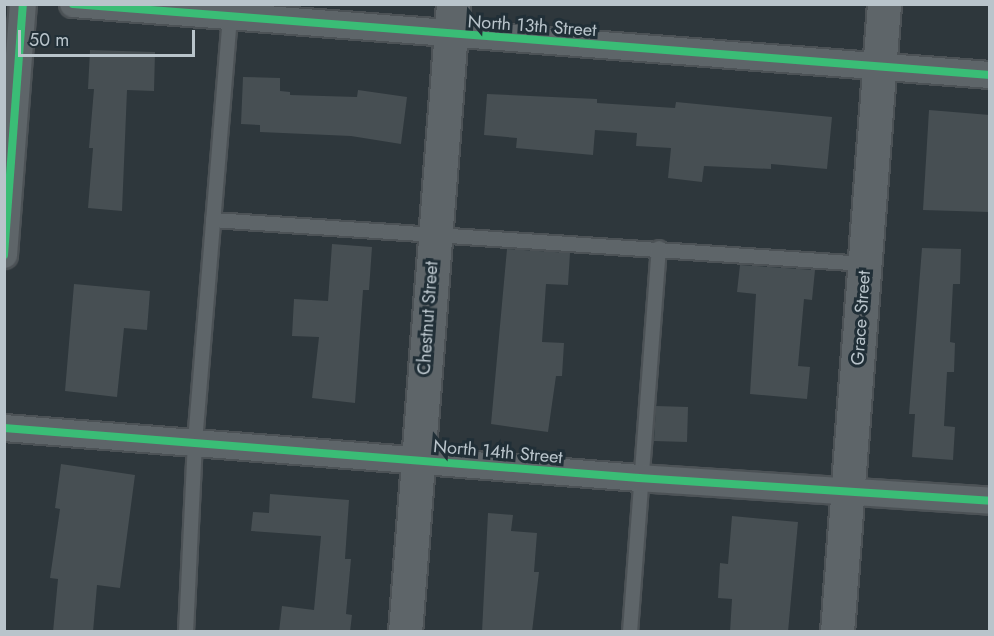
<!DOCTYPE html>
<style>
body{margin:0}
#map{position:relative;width:994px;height:636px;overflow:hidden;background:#2e373c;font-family:Jost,sans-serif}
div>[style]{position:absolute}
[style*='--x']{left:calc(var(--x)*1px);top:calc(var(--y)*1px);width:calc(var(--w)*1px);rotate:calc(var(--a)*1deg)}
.building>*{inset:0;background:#474f53}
.roads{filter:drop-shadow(2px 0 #4c5256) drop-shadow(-2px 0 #4c5256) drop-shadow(0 2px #4c5256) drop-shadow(0 -2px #4c5256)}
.service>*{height:14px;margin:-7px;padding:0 7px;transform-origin:7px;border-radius:7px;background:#5e6569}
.minor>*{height:26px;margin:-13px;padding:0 13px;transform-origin:13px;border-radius:13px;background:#5e6569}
.tertiary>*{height:33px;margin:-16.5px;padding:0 16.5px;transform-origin:16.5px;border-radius:16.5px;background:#5e6569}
.cycleway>*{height:8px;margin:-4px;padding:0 4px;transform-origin:4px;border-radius:4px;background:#3abd76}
span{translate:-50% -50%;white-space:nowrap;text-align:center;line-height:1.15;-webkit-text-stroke:6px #212f37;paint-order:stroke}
.street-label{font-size:18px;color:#b9c4cb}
.frame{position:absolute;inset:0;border:6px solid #b9c4cb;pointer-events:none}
.scale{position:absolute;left:18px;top:30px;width:177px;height:27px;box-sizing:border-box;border:3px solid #b9c4cb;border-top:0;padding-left:8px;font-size:18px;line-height:21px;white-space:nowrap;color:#b9c4cb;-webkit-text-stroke:4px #212f37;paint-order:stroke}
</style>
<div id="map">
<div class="building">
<i style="clip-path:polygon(90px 50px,155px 52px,154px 91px,127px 90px,122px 211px,88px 208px,93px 148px,89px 148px,94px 89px,88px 89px)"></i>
<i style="clip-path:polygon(243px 77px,280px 78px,280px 91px,290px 92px,290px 95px,357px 97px,358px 90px,407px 97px,401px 144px,351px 136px,260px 132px,260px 125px,241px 124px)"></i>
<i style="clip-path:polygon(487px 94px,597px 99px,597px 103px,675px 108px,676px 102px,832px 117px,827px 169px,771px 164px,771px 169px,704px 166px,702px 182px,668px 178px,671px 148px,636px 146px,637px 133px,595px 130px,593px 155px,516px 148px,517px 138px,484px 135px)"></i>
<i style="clip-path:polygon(929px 110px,990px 115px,989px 212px,923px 210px)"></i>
<i style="clip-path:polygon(332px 244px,372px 247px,369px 290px,363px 290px,355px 403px,312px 398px,319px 337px,292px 336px,294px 299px,328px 301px)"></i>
<i style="clip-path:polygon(922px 248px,961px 249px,960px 284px,953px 284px,950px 342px,955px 343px,954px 372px,947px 372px,944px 426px,955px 427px,953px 460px,912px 457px,915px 414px,909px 414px)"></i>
<i style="clip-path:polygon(507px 249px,570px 253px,568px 285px,546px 284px,542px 342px,564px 343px,562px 376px,556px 376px,548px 432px,491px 424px)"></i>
<i style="clip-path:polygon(740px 265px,815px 270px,812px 300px,804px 299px,798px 366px,810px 367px,807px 399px,750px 394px,756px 294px,737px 292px)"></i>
<i style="clip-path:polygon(74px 284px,150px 291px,147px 330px,124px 328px,117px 397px,65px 391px)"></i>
<i style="clip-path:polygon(656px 406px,688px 407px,687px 442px,654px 441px)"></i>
<i style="clip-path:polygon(61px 464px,135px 475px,120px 588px,97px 585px,93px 632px,53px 632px,58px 579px,50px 578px,60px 509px,55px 508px)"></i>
<i style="clip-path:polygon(270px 494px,349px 500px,345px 559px,351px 559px,346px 614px,352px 615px,350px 632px,279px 632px,282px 606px,314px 610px,321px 536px,251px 531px,253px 512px,269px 513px)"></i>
<i style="clip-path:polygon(488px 513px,513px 515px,511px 531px,537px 533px,534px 572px,539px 572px,532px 632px,482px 632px)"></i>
<i style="clip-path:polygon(732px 516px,798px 522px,788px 632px,730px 632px,732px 599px,718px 598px,720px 563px,728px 564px)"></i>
</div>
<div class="roads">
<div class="service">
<i style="--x:213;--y:220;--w:653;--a:3.86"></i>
<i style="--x:186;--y:632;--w:190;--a:-87.3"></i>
<i style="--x:195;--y:442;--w:426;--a:-85.3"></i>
<i style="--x:630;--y:632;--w:385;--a:-85.7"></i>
</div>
<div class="minor">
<i style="--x:73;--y:4;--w:920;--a:4.43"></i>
<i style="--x:4;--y:255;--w:252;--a:-85.7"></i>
<i style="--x:4;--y:428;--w:637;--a:4.5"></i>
<i style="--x:639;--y:478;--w:352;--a:3.7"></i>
</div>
<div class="tertiary">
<i style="--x:405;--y:632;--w:630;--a:-85.63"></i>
<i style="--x:837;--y:632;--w:630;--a:-85.72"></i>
</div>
</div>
<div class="cycleway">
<i style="--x:73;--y:4;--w:920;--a:4.43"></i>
<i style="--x:4;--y:255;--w:252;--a:-85.7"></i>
<i style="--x:4;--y:428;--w:637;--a:4.5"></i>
<i style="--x:639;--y:478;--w:352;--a:3.7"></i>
</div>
<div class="street-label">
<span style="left:532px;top:26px;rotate:4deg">North 13th Street</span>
<span style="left:428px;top:318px;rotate:-86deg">Chestnut Street</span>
<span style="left:861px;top:318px;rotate:-86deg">Grace Street</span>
<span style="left:498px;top:452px;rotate:5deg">North 14th Street</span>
</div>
<div class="frame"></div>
<div class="scale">50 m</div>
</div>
